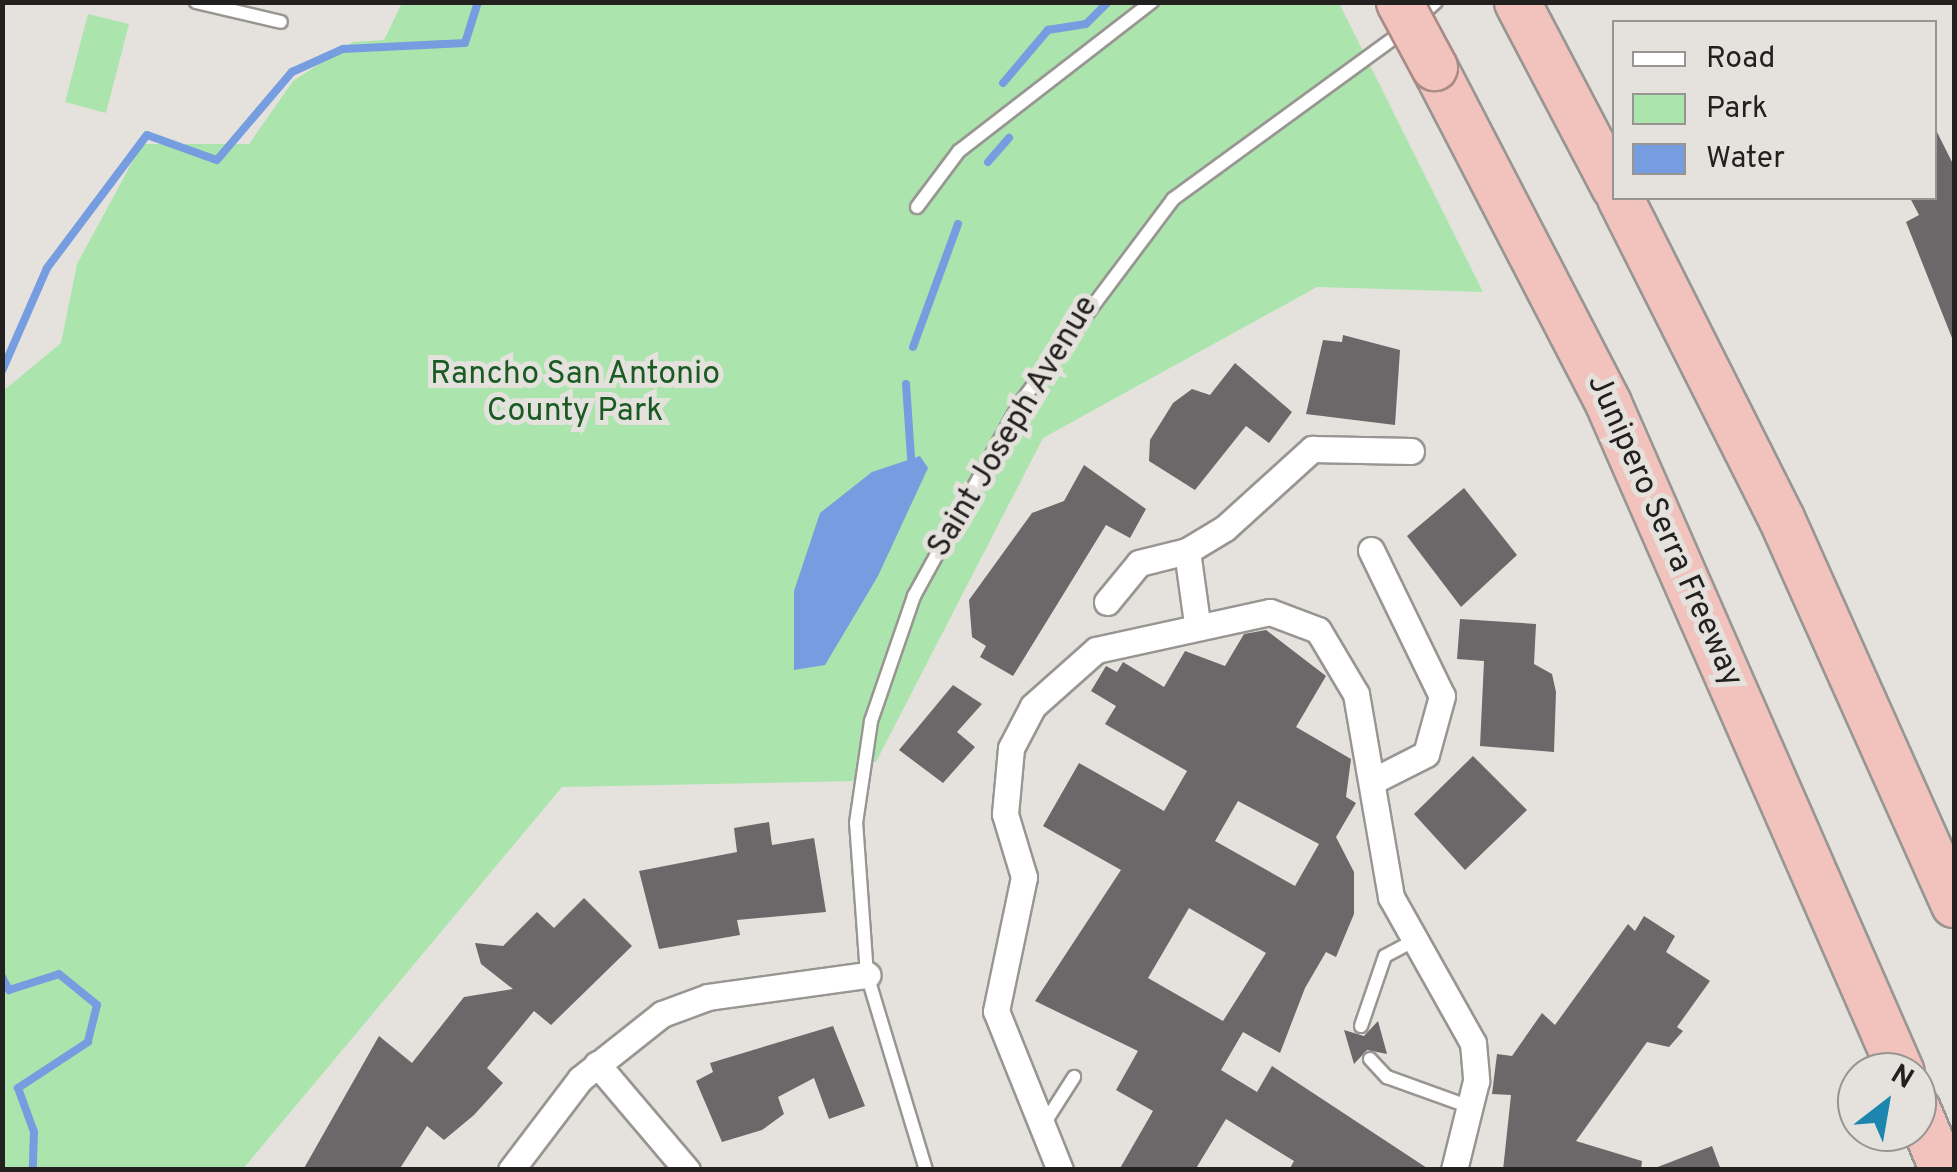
<!DOCTYPE html>
<style>
body{margin:0}
#map{position:relative;width:1957px;height:1172px;overflow:hidden;background:#e5e2de;font-family:Overpass,sans-serif}
div>[style]{position:absolute}
[style*='--x']{left:calc(var(--x)*1px);top:calc(var(--y)*1px);width:calc(var(--w)*1px);rotate:calc(var(--a)*1deg)}
.green>*{inset:0;background:#abe5ad}
.water>*{inset:0;background:#769ddf}
.stream>*{height:8px;margin:-4px;padding:0 4px;transform-origin:4px;border-radius:4px;background:#769ddf}
.building>*{inset:0;background:#6c6769}
.roads{filter:drop-shadow(2px 0 #989692) drop-shadow(-2px 0 #989692) drop-shadow(0 2px #989692) drop-shadow(0 -2px #989692)}
.lane>*{height:12px;margin:-6px;padding:0 6px;transform-origin:6px;border-radius:6px;background:#fff}
.street>*{height:25px;margin:-12.5px;padding:0 12.5px;transform-origin:12.5px;border-radius:12.5px;background:#fff}
.highway>*{height:45px;margin:-22.5px;padding:0 22.5px;transform-origin:22.5px;border-radius:22.5px;background:#f2c2bd}
.bridges{filter:drop-shadow(2px 0 #a98a86) drop-shadow(-2px 0 #a98a86) drop-shadow(0 2px #a98a86) drop-shadow(0 -2px #a98a86)}
.highway-bridge>*{height:45px;margin:-22.5px;padding:0 22.5px;transform-origin:22.5px;border-radius:22.5px;background:#f2c2bd}
span{translate:-50% -50%;white-space:nowrap;text-align:center;line-height:1.15;-webkit-text-stroke:10px #e5e2de;paint-order:stroke}
.park-label{font-size:32px;color:#1a5b24}
.street-label{font-size:32px;color:#22211f}
.frame{position:absolute;inset:0;border:5px solid #22211f;pointer-events:none}
.legend{position:absolute;left:1612px;top:20px;width:325px;height:180px;box-sizing:border-box;background:#e5e2de;border:2px solid #979592;margin:0;padding:12px 18px;list-style:none;font-size:30px;color:#22211f}
.legend li{display:flex;align-items:center;gap:20px;height:50px}
.legend b{width:50px;border:2px solid #979592}
.north{position:absolute;left:1837px;top:1052px;width:100px;height:100px;box-sizing:border-box;background:#e5e2de;border:2px solid #979592;border-radius:50%;rotate:31deg;font-size:28px;font-weight:700;line-height:40px;text-align:center;color:#22211f}
.north::after{content:'';display:block;margin:auto;width:35px;height:45px;background:#1c86ae;clip-path:polygon(50% 0,100% 100%,50% 72%,0 100%)}
</style>
<div id="map">
<div class="green">
<i style="clip-path:polygon(402px 3px,1339px 3px,1483px 292px,1317px 287px,1043px 438px,876px 762px,861px 761px,858px 781px,562px 787px,243px 1169px,3px 1170px,3px 391px,61px 343px,77px 264px,142px 144px,249px 144px,293px 81px,353px 42px,384px 40px)"></i>
<i style="clip-path:polygon(88px 14px,129px 24px,106px 113px,65px 102px)"></i>
</div>
<div class="water">
<i style="clip-path:polygon(920px 456px,928px 468px,878px 576px,825px 665px,794px 670px,794px 591px,820px 513px,872px 472px)"></i>
</div>
<div class="stream">
<i style="--x:1003;--y:83;--w:70;--a:-49.7"></i>
<i style="--x:1048;--y:30;--w:38;--a:-9"></i>
<i style="--x:1086;--y:24;--w:31;--a:-45"></i>
<i style="--x:988;--y:162;--w:32;--a:-49"></i>
<i style="--x:913;--y:347;--w:131;--a:-69.9"></i>
<i style="--x:2;--y:371;--w:112;--a:-66.4"></i>
<i style="--x:47;--y:268;--w:166;--a:-53.1"></i>
<i style="--x:147;--y:135;--w:74;--a:19.7"></i>
<i style="--x:217;--y:160;--w:116;--a:-49.6"></i>
<i style="--x:292;--y:72;--w:56;--a:-24.3"></i>
<i style="--x:343;--y:49;--w:122;--a:-2.8"></i>
<i style="--x:465;--y:43;--w:43;--a:-72.4"></i>
<i style="--x:906;--y:384;--w:74;--a:86.1"></i>
<i style="--x:2;--y:977;--w:15;--a:62"></i>
<i style="--x:9;--y:990;--w:52;--a:-17.7"></i>
<i style="--x:59;--y:974;--w:49;--a:39.2"></i>
<i style="--x:97;--y:1005;--w:38;--a:104"></i>
<i style="--x:88;--y:1042;--w:84;--a:146.7"></i>
<i style="--x:18;--y:1088;--w:47;--a:70"></i>
<i style="--x:34;--y:1132;--w:38;--a:92"></i>
</div>
<div class="building">
<i style="clip-path:polygon(1934px 126px,1954px 166px,1954px 343px,1906px 222px,1919px 215px,1910px 198px,1934px 198px)"></i>
<i style="clip-path:polygon(1343px 335px,1400px 350px,1395px 425px,1306px 414px,1323px 340px,1342px 342px)"></i>
<i style="clip-path:polygon(1235px 363px,1292px 412px,1269px 443px,1246px 426px,1195px 490px,1149px 461px,1150px 440px,1173px 403px,1192px 389px,1210px 395px)"></i>
<i style="clip-path:polygon(1084px 465px,1146px 509px,1130px 538px,1106px 525px,1013px 676px,980px 657px,986px 646px,972px 637px,969px 600px,1032px 513px,1064px 501px)"></i>
<i style="clip-path:polygon(1464px 488px,1517px 555px,1461px 607px,1407px 536px)"></i>
<i style="clip-path:polygon(1460px 619px,1536px 624px,1534px 664px,1552px 674px,1556px 692px,1554px 752px,1480px 746px,1484px 661px,1457px 659px)"></i>
<i style="clip-path:polygon(evenodd,1266px 630px,1326px 676px,1296px 727px,1351px 759px,1346px 797px,1356px 803px,1336px 837px,1354px 872px,1354px 914px,1336px 957px,1326px 952px,1305px 988px,1280px 1053px,1243px 1032px,1221px 1070px,1257px 1092px,1272px 1066px,1430px 1170px,1289px 1170px,1294px 1161px,1226px 1119px,1195px 1170px,1119px 1170px,1153px 1111px,1116px 1090px,1138px 1051px,1035px 1001px,1121px 870px,1043px 826px,1079px 763px,1164px 811px,1187px 771px,1105px 724px,1116px 706px,1091px 691px,1106px 666px,1117px 672px,1123px 662px,1164px 687px,1185px 651px,1225px 666px,1244px 634px,1266px 630px,1238px 801px,1319px 844px,1295px 886px,1215px 841px,1238px 801px,1266px 630px,1189px 908px,1266px 953px,1223px 1021px,1148px 978px,1189px 908px)"></i>
<i style="clip-path:polygon(953px 685px,982px 704px,957px 732px,975px 747px,943px 783px,899px 750px)"></i>
<i style="clip-path:polygon(1473px 756px,1527px 810px,1465px 870px,1414px 814px)"></i>
<i style="clip-path:polygon(769px 822px,772px 845px,814px 838px,826px 912px,737px 920px,740px 935px,659px 949px,639px 871px,737px 852px,734px 828px)"></i>
<i style="clip-path:polygon(584px 898px,632px 946px,551px 1025px,534px 1011px,487px 1068px,503px 1083px,474px 1115px,444px 1140px,427px 1126px,399px 1170px,303px 1170px,379px 1036px,412px 1063px,464px 997px,513px 989px,481px 964px,475px 943px,503px 946px,537px 912px,554px 928px)"></i>
<i style="clip-path:polygon(1644px 916px,1675px 936px,1666px 952px,1710px 981px,1677px 1027px,1683px 1031px,1669px 1047px,1647px 1042px,1576px 1141px,1642px 1161px,1641px 1170px,1503px 1170px,1511px 1095px,1492px 1094px,1497px 1054px,1512px 1056px,1542px 1013px,1555px 1025px,1628px 924px,1635px 931px)"></i>
<i style="clip-path:polygon(1378px 1021px,1387px 1054px,1367px 1050px,1354px 1064px,1344px 1030px,1364px 1036px)"></i>
<i style="clip-path:polygon(833px 1026px,865px 1106px,829px 1119px,814px 1078px,778px 1097px,784px 1114px,762px 1130px,722px 1142px,696px 1081px,713px 1072px,710px 1063px)"></i>
<i style="clip-path:polygon(1712px 1146px,1721px 1170px,1656px 1170px,1655px 1168px)"></i>
</div>
<div class="roads">
<div class="lane">
<i style="--x:196;--y:2;--w:87;--a:13.2"></i>
<i style="--x:1418;--y:18;--w:24;--a:-42"></i>
<i style="--x:917;--y:207;--w:70;--a:-53.1"></i>
<i style="--x:959;--y:151;--w:244;--a:-37.7"></i>
<i style="--x:1361;--y:1026;--w:74;--a:-71.1"></i>
<i style="--x:1385;--y:956;--w:36;--a:-28"></i>
<i style="--x:1370;--y:1059;--w:25;--a:47"></i>
<i style="--x:1387;--y:1077;--w:88;--a:19.9"></i>
<i style="--x:1044;--y:1124;--w:56;--a:-57.4"></i>
<i style="--x:926;--y:1170;--w:204;--a:-106.8"></i>
<i style="--x:867;--y:975;--w:152;--a:-94.1"></i>
<i style="--x:856;--y:823;--w:103;--a:-81.6"></i>
<i style="--x:871;--y:721;--w:132;--a:-71"></i>
<i style="--x:914;--y:596;--w:220;--a:-61.2"></i>
<i style="--x:1020;--y:403;--w:255;--a:-53.1"></i>
<i style="--x:1173;--y:199;--w:285;--a:-36.1"></i>
</div>
<div class="street">
<i style="--x:1371;--y:550;--w:162;--a:64.1"></i>
<i style="--x:1442;--y:696;--w:60;--a:105.4"></i>
<i style="--x:1426;--y:754;--w:55;--a:153"></i>
<i style="--x:1187;--y:551;--w:73;--a:82.1"></i>
<i style="--x:1107;--y:602;--w:50;--a:-50.6"></i>
<i style="--x:1139;--y:563;--w:49;--a:-14"></i>
<i style="--x:1187;--y:551;--w:44;--a:-31.2"></i>
<i style="--x:1225;--y:528;--w:118;--a:-42.2"></i>
<i style="--x:1312;--y:449;--w:99;--a:1.2"></i>
<i style="--x:597;--y:1064;--w:139;--a:49.7"></i>
<i style="--x:511;--y:1170;--w:114;--a:-52.8"></i>
<i style="--x:580;--y:1079;--w:105;--a:-38.4"></i>
<i style="--x:662;--y:1014;--w:49;--a:-20.3"></i>
<i style="--x:708;--y:997;--w:161;--a:-7.9"></i>
<i style="--x:1060;--y:1170;--w:171;--a:-111.9"></i>
<i style="--x:996;--y:1011;--w:137;--a:-78.2"></i>
<i style="--x:1024;--y:877;--w:66;--a:-106.8"></i>
<i style="--x:1005;--y:814;--w:66;--a:-84.8"></i>
<i style="--x:1011;--y:748;--w:47;--a:-62.4"></i>
<i style="--x:1033;--y:706;--w:84;--a:-41.6"></i>
<i style="--x:1096;--y:650;--w:178;--a:-12.3"></i>
<i style="--x:1270;--y:612;--w:51;--a:20.6"></i>
<i style="--x:1318;--y:630;--w:74;--a:59.3"></i>
<i style="--x:1356;--y:694;--w:206;--a:80.2"></i>
<i style="--x:1391;--y:897;--w:167;--a:60.7"></i>
<i style="--x:1473;--y:1043;--w:38;--a:85"></i>
<i style="--x:1476;--y:1081;--w:92;--a:103.9"></i>
</div>
<div class="highway">
<i style="--x:1517;--y:2;--w:209;--a:62.3"></i>
<i style="--x:1434;--y:67;--w:378;--a:62.6"></i>
<i style="--x:1608;--y:403;--w:730;--a:66.35"></i>
<i style="--x:1620;--y:198;--w:358;--a:63.3"></i>
<i style="--x:1781;--y:518;--w:423;--a:65.9"></i>
<i style="--x:1917;--y:1109;--w:66;--a:66.9"></i>
</div>
</div>
<div class="bridges">
<div class="highway-bridge">
<i style="--x:1399;--y:2;--w:74;--a:61.7"></i>
</div>
</div>
<div class="park-label">
<span style="left:575px;top:394px">Rancho San Antonio<br>County Park</span>
</div>
<div class="street-label">
<span style="left:1014px;top:427px;rotate:-59deg">Saint Joseph Avenue</span>
<span style="left:1664px;top:531px;rotate:66deg">Junipero Serra Freeway</span>
</div>
<div class="frame"></div>
<ul class="legend">
<li><b style="height:12px;background:#fff"></b>Road</li>
<li><b style="height:28px;background:#abe5ad"></b>Park</li>
<li><b style="height:28px;background:#769ddf"></b>Water</li>
</ul>
<div class="north">N</div>
</div>
